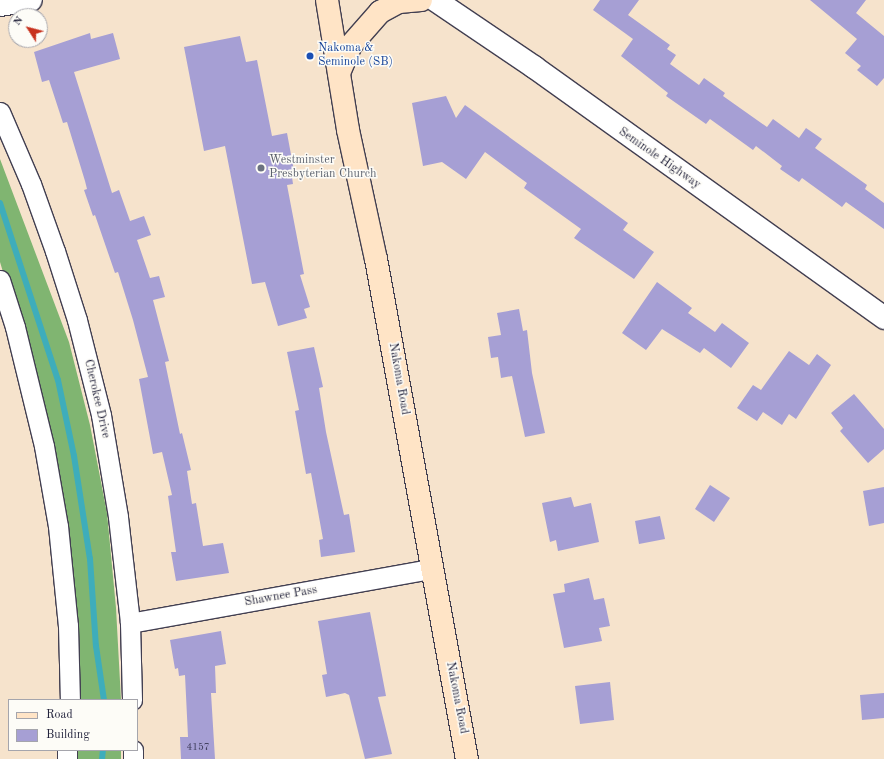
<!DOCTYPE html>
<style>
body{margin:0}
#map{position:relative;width:884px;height:759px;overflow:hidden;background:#f6e3cc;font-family:"Old Standard TT",serif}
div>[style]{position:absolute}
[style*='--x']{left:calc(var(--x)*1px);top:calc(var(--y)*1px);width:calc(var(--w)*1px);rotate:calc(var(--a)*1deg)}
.forest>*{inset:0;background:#80b571}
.stream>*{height:6px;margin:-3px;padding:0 3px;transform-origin:3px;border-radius:3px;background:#3eadbb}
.building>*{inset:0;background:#a69fd4}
.roads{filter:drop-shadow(1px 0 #423f51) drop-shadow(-1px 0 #423f51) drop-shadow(0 1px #423f51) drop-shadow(0 -1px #423f51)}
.minor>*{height:19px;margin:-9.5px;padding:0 9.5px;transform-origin:9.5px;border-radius:9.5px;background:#fff}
.tertiary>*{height:22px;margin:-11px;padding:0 11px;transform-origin:11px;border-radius:11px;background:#fff}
.secondary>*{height:22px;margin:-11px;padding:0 11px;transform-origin:11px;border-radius:11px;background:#ffe4c6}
.dots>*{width:11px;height:11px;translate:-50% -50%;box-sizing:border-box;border:2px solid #fdfcf7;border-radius:50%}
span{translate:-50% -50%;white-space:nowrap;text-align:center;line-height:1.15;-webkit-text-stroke:3px #fdfcf7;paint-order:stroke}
.number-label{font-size:10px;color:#434161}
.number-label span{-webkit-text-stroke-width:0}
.transit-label{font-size:12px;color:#164399}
.left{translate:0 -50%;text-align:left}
.street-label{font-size:12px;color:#22223b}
.worship-label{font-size:12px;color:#5b616d}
.legend{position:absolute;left:8px;top:699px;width:130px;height:52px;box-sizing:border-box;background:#fdfcf7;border:1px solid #a5a5ac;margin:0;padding:5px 7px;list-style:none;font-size:12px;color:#22223b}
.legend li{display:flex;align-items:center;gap:8px;height:20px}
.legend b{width:20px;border:1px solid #a5a5ac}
.north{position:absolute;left:8px;top:8px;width:40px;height:40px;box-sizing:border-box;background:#fdfcf7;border:1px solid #a5a5ac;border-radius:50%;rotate:306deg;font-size:11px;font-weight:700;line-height:16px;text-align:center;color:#22223b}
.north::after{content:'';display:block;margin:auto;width:14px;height:18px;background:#c8321e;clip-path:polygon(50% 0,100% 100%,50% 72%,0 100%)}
</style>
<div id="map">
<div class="forest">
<i style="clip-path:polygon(0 159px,69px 342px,90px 425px,107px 513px,116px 608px,121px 700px,77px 700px,39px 392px,0 262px)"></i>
<i style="clip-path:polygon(75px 750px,121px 750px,121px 759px,75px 759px)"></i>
</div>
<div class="stream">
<i style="--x:0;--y:203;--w:186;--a:71.9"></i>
<i style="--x:58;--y:380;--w:78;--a:78.1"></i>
<i style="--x:74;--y:456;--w:104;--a:81.2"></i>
<i style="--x:90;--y:559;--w:87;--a:86.1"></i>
<i style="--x:96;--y:646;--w:55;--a:81.6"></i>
<i style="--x:102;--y:759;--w:9;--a:-84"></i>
</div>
<div class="building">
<i style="clip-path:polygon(600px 0,639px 0,628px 15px,670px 45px,667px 49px,676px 55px,670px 64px,699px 85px,704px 78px,725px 93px,723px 96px,767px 127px,773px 119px,799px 138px,806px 128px,822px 139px,815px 148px,867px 185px,865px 189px,884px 203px,884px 229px,846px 202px,842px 207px,802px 178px,799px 182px,780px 169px,782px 166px,756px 146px,753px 150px,710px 119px,706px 124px,666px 96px,668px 93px,621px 56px,633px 39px,593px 10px)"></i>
<i style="clip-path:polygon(810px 0,866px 0,856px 13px,884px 36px,884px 78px,877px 86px,857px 70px,861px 66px,845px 53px,857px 39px)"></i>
<i style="clip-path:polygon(90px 33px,91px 39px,113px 33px,120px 59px,74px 72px,112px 193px,119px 190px,130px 221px,144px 216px,151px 235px,137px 240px,150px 278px,159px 276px,165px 297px,153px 300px,169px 361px,165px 362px,180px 434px,182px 433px,191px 470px,187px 471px,192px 504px,196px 503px,203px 546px,223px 543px,229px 573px,176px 581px,171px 552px,176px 552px,168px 496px,172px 495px,162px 452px,153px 454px,139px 379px,148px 377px,133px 320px,118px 272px,115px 273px,95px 215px,93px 216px,84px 190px,87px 189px,85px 181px,67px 122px,63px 123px,49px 80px,42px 82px,34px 52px)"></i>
<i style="clip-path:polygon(240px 36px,246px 62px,257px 60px,272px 136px,287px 133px,295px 176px,292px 177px,293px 184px,287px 185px,304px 274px,300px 275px,310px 307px,304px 309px,307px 318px,278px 326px,265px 282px,252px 284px,225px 146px,204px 151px,184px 47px)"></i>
<i style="clip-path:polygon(446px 96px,456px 118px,465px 105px,628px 223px,623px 230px,654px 252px,634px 279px,574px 238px,581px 229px,524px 188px,527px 183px,485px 152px,466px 179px,442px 162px,423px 166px,412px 103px)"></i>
<i style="clip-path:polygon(657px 282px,692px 308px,688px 313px,715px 332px,722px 323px,749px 343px,731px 368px,704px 348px,700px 353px,662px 329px,646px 350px,622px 333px)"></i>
<i style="clip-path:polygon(519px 309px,523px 331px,527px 330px,532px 373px,545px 433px,525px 437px,512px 376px,501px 378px,498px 357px,491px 358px,488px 337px,501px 335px,497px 313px)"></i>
<i style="clip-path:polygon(314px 347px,323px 387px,319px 388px,326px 432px,344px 515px,349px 514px,355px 552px,321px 557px,319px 540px,323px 539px,311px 473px,306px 474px,295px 411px,299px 410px,287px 352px)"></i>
<i style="clip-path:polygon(789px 351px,809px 365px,817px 354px,831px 365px,796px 419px,789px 414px,782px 425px,763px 412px,757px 421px,737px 408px,753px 385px,761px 390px)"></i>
<i style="clip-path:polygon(854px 394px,884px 429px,884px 449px,868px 463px,840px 431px,843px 428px,831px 413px)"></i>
<i style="clip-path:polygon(710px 485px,730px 498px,714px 522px,695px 509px)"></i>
<i style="clip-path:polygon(884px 487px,884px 523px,869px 526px,863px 491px)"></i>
<i style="clip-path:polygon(571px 497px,574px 507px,591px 503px,599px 542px,558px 551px,556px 540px,550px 542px,542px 503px)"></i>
<i style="clip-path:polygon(660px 516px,665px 539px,639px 544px,635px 521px)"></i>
<i style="clip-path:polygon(589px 578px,594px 600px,604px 598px,610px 626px,599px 628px,602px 641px,564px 648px,553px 594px,565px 592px,564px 584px)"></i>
<i style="clip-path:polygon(370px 612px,386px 696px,378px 697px,392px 754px,365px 759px,349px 695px,345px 693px,326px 697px,322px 675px,327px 674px,318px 621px)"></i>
<i style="clip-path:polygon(221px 631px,226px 664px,215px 666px,216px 693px,211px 693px,215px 759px,181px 759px,180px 737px,188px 737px,185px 675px,179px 676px,178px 668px,175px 669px,170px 640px)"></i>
<i style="clip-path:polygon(610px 682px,614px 720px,580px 724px,575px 686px)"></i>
<i style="clip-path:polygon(884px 693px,884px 718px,862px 720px,860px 695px)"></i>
</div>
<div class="roads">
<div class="minor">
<i style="--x:0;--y:112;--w:78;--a:66.7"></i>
<i style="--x:31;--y:184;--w:71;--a:70.3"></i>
<i style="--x:55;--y:251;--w:72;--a:72.3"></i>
<i style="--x:77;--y:320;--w:98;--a:75.8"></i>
<i style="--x:101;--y:415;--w:103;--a:80.5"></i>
<i style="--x:118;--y:517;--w:107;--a:83.5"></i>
<i style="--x:130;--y:623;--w:77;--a:88.5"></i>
<i style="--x:0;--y:280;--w:49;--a:72.3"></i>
<i style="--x:15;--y:327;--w:122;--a:76.3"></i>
<i style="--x:44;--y:446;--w:81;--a:80.1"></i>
<i style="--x:58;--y:526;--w:100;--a:84.3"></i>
<i style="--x:68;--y:626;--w:74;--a:88.5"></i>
<i style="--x:130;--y:623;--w:306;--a:-10.2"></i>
<i style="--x:133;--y:750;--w:9;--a:90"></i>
<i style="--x:67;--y:759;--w:9;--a:-90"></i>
</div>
<div class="tertiary">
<i style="--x:435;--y:0;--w:120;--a:34.1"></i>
<i style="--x:534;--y:67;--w:431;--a:35.6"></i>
<i style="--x:0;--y:5;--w:31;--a:-9"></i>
</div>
<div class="secondary">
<i style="--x:327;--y:0;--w:132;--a:80.8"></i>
<i style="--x:348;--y:130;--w:132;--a:77.8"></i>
<i style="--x:376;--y:259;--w:508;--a:79.69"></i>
<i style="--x:339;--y:73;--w:30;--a:-67"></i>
<i style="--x:351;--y:45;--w:44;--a:-48.7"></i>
<i style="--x:380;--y:12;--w:21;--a:-28"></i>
<i style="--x:399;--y:2;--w:22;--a:-5"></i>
</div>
</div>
<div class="dots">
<i style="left:310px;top:56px;background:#1a4fb4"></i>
<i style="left:261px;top:168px;background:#6b7280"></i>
</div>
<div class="number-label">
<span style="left:198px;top:748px">4157</span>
</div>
<div class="transit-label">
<span class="left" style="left:318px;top:56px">Nakoma &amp;<br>Seminole (SB)</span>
</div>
<div class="street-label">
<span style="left:659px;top:159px;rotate:35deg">Seminole Highway</span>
<span style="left:398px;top:379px;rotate:80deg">Nakoma Road</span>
<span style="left:96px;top:399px;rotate:77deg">Cherokee Drive</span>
<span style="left:281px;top:597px;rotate:-10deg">Shawnee Pass</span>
<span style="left:456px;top:698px;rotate:79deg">Nakoma Road</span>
</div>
<div class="worship-label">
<span class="left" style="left:269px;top:168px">Westminster<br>Presbyterian Church</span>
</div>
<ul class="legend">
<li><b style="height:5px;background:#ffe4c6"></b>Road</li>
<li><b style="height:11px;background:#a69fd4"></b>Building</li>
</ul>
<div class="north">N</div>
</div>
